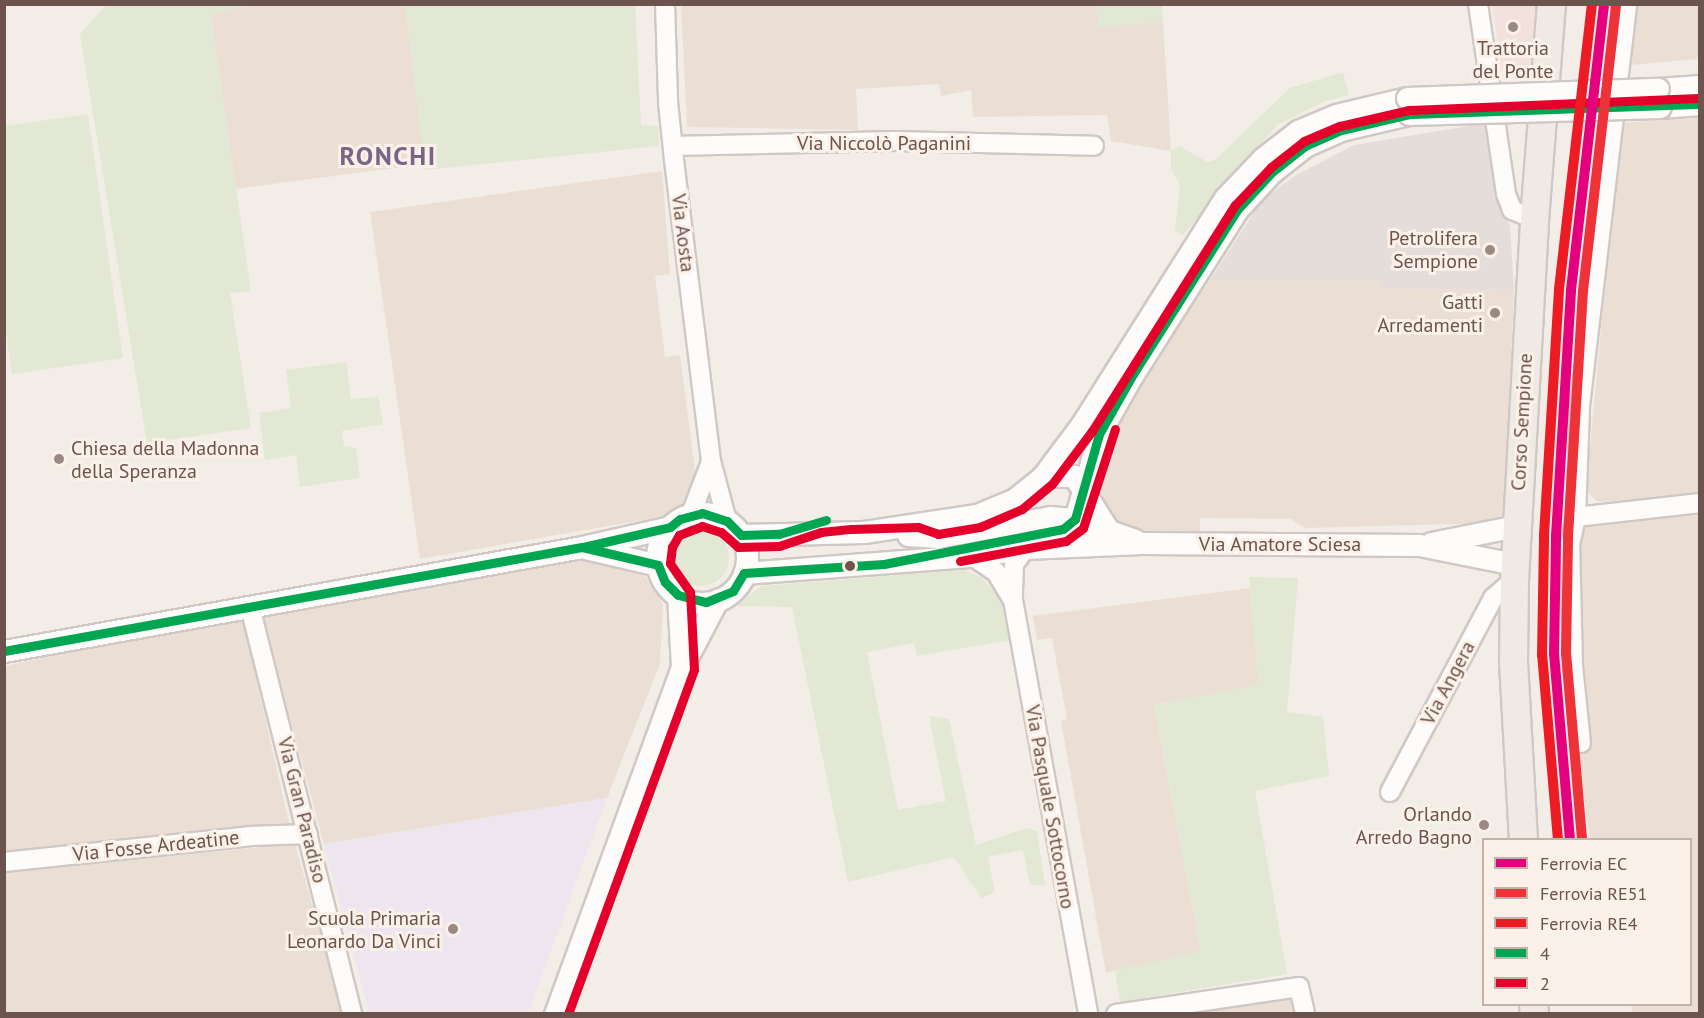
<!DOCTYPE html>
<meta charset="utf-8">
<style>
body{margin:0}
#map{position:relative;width:1704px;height:1018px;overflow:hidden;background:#f3ede7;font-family:"PT Sans",sans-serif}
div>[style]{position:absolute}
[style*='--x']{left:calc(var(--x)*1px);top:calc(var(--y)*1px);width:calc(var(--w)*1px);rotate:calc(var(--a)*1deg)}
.residential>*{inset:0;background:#ebdfd5}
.commercial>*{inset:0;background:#f2e1dc}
.industrial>*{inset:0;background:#e5ddd9}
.education>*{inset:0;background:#eee6ee}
.green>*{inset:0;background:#e2e8d4}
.round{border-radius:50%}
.roads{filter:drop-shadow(2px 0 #d0c8c4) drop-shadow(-2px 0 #d0c8c4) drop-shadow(0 2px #d0c8c4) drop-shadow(0 -2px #d0c8c4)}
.minor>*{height:18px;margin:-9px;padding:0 9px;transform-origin:9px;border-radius:9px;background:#fdfcfb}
.tertiary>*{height:21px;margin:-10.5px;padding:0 10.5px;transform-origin:10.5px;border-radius:10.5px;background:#fdfcfb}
.tertiary>.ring{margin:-10.5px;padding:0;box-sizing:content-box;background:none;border:21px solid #fdfcfb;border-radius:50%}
.primary>*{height:27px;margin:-13.5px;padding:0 13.5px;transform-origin:13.5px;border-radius:13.5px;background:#efeae4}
.bridges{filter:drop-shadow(2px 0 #d0c8c4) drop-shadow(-2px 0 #d0c8c4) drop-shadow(0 2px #d0c8c4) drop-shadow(0 -2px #d0c8c4)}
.tertiary-bridge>*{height:21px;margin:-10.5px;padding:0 10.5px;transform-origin:10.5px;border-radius:10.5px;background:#fdfcfb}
.bus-1>*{height:9px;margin:-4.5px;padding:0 4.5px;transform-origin:4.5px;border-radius:4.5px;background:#00a651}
.bus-2>*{height:9px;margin:-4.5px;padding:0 4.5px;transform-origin:4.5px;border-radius:4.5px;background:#e4002b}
.rail-1>*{height:10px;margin:-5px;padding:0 5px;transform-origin:5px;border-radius:5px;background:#e5007d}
.rail-2>*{height:10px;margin:-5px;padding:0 5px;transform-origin:5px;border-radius:5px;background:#ee3338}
.rail-3>*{height:10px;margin:-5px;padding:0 5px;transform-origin:5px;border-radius:5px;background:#ed1c24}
.dots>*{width:16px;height:16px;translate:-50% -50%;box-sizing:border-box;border:3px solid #fcf1e8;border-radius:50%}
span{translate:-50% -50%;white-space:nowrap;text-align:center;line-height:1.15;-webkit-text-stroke:6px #fcf1e8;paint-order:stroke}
.poi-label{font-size:20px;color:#6c534d}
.right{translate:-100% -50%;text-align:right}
.left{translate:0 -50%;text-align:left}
.street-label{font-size:20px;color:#6c534d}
.district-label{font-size:26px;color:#786588;font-weight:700;letter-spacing:1.5px}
.frame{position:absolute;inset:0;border:6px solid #6c534d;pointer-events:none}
.legend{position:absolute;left:1482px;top:838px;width:210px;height:168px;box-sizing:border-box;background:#fcf1e8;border:2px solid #c2b2aa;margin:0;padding:8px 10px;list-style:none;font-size:18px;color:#6c534d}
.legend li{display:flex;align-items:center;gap:12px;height:30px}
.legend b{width:30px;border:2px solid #c2b2aa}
</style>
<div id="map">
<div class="residential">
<i style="clip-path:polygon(254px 4px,405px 5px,425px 164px,236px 189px,211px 15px)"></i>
<i style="clip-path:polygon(1097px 4px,1099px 26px,1163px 22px,1171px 151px,1111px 141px,1107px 115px,973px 117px,971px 90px,941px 96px,939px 84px,856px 89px,858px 130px,687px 127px,681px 5px)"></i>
<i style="clip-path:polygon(1637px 5px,1699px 5px,1699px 59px,1630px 65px)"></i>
<i style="clip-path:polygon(1699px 118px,1699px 498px,1598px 502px,1586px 491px,1620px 123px)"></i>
<i style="clip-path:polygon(662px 171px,670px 274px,655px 276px,665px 357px,680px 355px,696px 477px,677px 514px,420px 559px,370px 212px)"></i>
<i style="clip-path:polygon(1210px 280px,1379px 280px,1380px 289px,1514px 290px,1505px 509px,1496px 523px,1306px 528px,1290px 519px,1200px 518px,1200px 535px,1126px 529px,1112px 521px,1105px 510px,1101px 487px,1101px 457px,1127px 402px)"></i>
<i style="clip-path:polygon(1699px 515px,1699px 1013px,1633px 1013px,1631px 1005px,1690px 1004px,1690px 840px,1590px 839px,1576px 746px,1577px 526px)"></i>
<i style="clip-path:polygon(576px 557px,636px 569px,652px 583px,663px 605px,660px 664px,607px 798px,324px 844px,263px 618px,271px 610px)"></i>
<i style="clip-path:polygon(1250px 588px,1259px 685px,1154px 705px,1201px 952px,1106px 973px,1061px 721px,1067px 719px,1052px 638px,1037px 640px,1033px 616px)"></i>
<i style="clip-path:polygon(242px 616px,289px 823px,5px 855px,4px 666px)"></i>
<i style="clip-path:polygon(295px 844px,343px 1013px,5px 1014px,5px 871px)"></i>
<i style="clip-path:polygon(1293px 996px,1297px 1014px,1187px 1014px)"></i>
</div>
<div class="commercial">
<i style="clip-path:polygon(1492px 5px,1542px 5px,1537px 72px,1502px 70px)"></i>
</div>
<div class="industrial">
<i style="clip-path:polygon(1493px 122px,1503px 215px,1510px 225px,1514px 290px,1379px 289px,1379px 280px,1210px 280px,1262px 200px,1296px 175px,1354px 145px)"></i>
</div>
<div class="education">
<i style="clip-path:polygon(607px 798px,528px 1013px,369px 1013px,324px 844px)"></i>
</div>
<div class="green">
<i style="clip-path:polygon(107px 4px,254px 5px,211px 15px,251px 291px,230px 293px,251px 428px,147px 443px,80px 34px)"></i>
<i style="clip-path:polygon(405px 5px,635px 5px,641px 125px,658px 126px,659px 146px,425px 170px)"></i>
<i style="clip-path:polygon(1097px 5px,1162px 5px,1163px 22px,1099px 27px)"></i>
<i style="clip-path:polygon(1343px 72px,1349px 95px,1325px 101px,1277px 125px,1183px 235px,1175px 231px,1180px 185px,1171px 169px,1171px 151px,1179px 146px,1207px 162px,1215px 160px,1290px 88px)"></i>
<i style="clip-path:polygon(88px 114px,123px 358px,12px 374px,4px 319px,5px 126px)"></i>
<i style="clip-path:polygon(346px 362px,351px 399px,378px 397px,383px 424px,342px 431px,344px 446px,356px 448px,360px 478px,300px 487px,296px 455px,265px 460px,259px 413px,291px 408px,286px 370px)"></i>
<i class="round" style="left:673px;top:530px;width:56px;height:56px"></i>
<i style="clip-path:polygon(964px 570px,980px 577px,1000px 596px,1011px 640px,917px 656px,914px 643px,867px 652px,898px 810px,946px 801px,929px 716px,949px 719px,976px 845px,1026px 828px,1037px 831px,1045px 885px,1030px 885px,1023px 850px,988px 857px,995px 892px,981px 898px,954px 857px,848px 882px,792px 607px,737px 606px,761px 586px)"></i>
<i style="clip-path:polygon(1249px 577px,1298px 578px,1287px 712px,1323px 717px,1329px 776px,1255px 791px,1287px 974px,1120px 1002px,1115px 970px,1201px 952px,1154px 705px,1258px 685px)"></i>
</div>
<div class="roads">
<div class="minor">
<i style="--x:665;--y:4;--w:98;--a:88.2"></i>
<i style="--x:668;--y:102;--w:58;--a:84.1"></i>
<i style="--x:674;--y:160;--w:303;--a:83"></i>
<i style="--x:711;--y:461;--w:62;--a:75.1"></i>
<i style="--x:1478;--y:4;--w:192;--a:81.6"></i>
<i style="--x:1506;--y:194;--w:17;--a:69"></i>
<i style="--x:1512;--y:210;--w:24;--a:22"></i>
<i style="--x:673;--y:146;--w:223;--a:-1.3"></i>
<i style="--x:896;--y:141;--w:198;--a:1.4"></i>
<i style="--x:691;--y:514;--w:56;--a:-69"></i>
<i style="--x:1576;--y:517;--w:125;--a:-6.4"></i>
<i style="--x:1026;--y:548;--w:20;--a:127"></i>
<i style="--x:1014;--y:564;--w:36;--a:92"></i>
<i style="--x:1013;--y:600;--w:421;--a:79.7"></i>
<i style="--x:972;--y:556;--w:29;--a:34"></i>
<i style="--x:996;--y:572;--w:33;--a:59"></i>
<i style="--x:250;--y:607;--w:420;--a:75.9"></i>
<i style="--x:1581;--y:743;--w:78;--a:-95.9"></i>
<i style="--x:1573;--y:665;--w:120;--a:-91.4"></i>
<i style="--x:1570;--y:545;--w:29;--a:-78"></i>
<i style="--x:1576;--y:517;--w:111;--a:-87.9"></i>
<i style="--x:1580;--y:406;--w:405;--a:-83.3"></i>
<i style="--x:1390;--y:792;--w:220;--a:-62"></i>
<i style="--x:1493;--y:598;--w:28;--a:-41"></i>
<i style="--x:4;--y:862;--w:247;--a:-6"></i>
<i style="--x:250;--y:836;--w:58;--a:-2"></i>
<i style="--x:1116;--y:1014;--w:185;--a:-8.4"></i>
<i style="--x:1299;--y:987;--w:28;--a:77"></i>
</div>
<div class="tertiary">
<i style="--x:1658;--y:89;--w:42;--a:-4.1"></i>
<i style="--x:1660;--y:107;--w:40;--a:-4.3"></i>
<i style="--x:1043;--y:476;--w:31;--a:0"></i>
<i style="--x:1074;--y:476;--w:62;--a:57.6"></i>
<i class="ring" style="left:657px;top:513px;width:69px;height:69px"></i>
<i style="--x:741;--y:535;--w:123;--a:-1.4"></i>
<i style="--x:864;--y:532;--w:114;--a:-8.6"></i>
<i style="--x:977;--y:515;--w:41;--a:-22.8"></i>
<i style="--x:1015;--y:499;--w:36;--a:-39"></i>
<i style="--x:1043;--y:476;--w:65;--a:-53.1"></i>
<i style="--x:1082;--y:424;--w:267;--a:-57.7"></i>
<i style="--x:1225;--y:198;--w:55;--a:-46.5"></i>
<i style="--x:1263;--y:158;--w:44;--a:-37.6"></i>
<i style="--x:1298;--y:131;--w:41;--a:-22.8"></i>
<i style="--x:1336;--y:115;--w:73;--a:-13.5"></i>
<i style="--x:908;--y:535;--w:30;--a:4"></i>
<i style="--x:938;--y:537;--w:114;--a:-10.1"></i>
<i style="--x:1050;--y:517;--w:25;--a:5"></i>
<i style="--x:1075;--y:519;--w:64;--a:19.3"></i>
<i style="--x:1023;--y:537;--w:41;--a:-11.3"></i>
<i style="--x:1063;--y:529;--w:16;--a:-40"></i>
<i style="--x:1075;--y:519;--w:88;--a:-74.2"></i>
<i style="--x:1099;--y:434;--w:69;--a:-60.5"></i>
<i style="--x:1133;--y:374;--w:194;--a:-57.6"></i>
<i style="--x:1237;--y:210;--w:52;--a:-47.4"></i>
<i style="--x:1272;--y:172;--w:42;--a:-38.2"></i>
<i style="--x:1305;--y:146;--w:39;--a:-24"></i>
<i style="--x:1341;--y:130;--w:70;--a:-13.2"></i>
<i style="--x:1431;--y:543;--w:87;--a:-11.3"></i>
<i style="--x:585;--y:548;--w:75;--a:13.1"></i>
<i style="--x:744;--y:573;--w:229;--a:-4.3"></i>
<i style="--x:972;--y:556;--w:55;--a:-8.4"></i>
<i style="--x:1026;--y:548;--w:115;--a:-2.5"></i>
<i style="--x:1141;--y:543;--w:278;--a:0.4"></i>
<i style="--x:1419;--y:545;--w:97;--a:11.3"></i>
<i style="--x:678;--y:595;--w:71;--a:86.8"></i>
<i style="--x:4;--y:651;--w:587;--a:-10.2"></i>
<i style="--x:582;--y:547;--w:90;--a:-12.8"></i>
<i style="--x:555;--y:1014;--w:370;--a:-69.9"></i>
<i style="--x:682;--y:667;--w:76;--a:-62.4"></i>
</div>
<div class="primary">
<i style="--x:1523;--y:840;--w:178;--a:-93.2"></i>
<i style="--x:1513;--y:662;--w:82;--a:-89.3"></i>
<i style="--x:1514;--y:580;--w:362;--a:-86.8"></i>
<i style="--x:1534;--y:219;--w:216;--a:-85.5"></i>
<i style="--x:1533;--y:1004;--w:10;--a:84"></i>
</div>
</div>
<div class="bridges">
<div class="tertiary-bridge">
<i style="--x:1407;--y:98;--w:251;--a:-2.1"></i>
<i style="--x:1409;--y:114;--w:251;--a:-1.6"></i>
</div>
</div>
<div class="bus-1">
<i style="--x:583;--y:547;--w:89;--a:-12.9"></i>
<i style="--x:670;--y:527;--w:13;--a:-39"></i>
<i style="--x:680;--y:519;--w:23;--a:-15"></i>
<i style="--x:702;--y:513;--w:26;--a:18"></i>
<i style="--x:727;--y:521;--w:20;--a:45"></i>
<i style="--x:741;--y:535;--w:38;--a:-2"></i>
<i style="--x:779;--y:534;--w:49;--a:-16.6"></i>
<i style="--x:4;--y:651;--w:587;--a:-10.2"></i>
<i style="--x:582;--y:547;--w:78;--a:13.3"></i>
<i style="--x:658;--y:565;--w:18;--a:68"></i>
<i style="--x:665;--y:582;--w:18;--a:45"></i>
<i style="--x:678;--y:595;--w:29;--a:14"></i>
<i style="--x:706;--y:602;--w:29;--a:-22"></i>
<i style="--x:733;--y:591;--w:21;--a:-59"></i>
<i style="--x:744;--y:573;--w:140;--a:-3.7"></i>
<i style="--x:884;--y:564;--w:182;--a:-11.1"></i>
<i style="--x:1063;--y:529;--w:16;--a:-40"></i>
<i style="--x:1075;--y:519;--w:88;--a:-74.2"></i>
<i style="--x:1099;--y:434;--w:69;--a:-60.5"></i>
<i style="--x:1133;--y:374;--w:194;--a:-57.6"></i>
<i style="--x:1237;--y:210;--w:52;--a:-47.4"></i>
<i style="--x:1272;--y:172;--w:42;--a:-38.2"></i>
<i style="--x:1305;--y:146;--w:39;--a:-24"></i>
<i style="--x:1341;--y:130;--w:70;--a:-13.2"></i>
<i style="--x:1409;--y:114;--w:291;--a:-2"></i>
</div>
<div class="bus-2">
<i style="--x:960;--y:561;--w:108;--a:-10.7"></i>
<i style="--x:1066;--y:541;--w:21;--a:-37"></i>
<i style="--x:1083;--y:528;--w:104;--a:-72.1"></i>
<i style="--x:568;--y:1014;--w:366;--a:-69.9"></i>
<i style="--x:694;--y:670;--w:78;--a:-92.9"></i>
<i style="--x:690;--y:592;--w:35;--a:-125"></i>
<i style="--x:670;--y:563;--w:16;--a:-83"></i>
<i style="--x:672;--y:547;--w:14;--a:-60"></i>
<i style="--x:679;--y:535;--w:25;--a:-21"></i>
<i style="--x:702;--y:526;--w:20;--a:18"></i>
<i style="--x:721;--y:532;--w:23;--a:41"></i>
<i style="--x:738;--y:547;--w:41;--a:-1.4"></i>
<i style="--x:779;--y:546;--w:44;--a:-18.4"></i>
<i style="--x:821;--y:532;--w:30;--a:-6"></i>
<i style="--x:851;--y:529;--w:67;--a:-1.7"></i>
<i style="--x:918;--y:527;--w:21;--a:19"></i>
<i style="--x:938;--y:534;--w:43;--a:-9.5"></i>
<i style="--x:980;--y:527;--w:46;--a:-23.2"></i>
<i style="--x:1022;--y:509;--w:39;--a:-40"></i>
<i style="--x:1052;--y:484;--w:66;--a:-53"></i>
<i style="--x:1092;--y:431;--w:267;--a:-57.7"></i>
<i style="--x:1235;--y:205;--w:52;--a:-46.5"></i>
<i style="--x:1271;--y:167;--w:42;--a:-38.2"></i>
<i style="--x:1304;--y:141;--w:39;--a:-23"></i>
<i style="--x:1340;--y:126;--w:71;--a:-13.1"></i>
<i style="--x:1409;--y:110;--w:291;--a:-2.4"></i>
</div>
<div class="rail-1">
<i style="--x:1570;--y:840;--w:187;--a:-94.9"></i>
<i style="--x:1554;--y:654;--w:118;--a:-89"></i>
<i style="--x:1556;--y:536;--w:246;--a:-86.5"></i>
<i style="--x:1571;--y:290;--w:288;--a:-83.4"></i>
</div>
<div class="rail-2">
<i style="--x:1582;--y:839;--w:186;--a:-94.9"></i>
<i style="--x:1566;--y:654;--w:118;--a:-89"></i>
<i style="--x:1568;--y:536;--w:245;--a:-86.5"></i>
<i style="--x:1583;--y:291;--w:288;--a:-83.4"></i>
</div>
<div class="rail-3">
<i style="--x:1558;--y:840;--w:186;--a:-94.9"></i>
<i style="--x:1542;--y:655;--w:120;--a:-89"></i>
<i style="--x:1544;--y:535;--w:246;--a:-86.5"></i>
<i style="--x:1559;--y:289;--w:287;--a:-83.4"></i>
</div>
<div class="dots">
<i style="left:1513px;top:27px;background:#9b8983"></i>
<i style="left:1490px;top:250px;background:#9b8983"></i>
<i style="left:1495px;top:313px;background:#9b8983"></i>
<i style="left:59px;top:459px;background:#9b8983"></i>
<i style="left:850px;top:566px;background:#6c534d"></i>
<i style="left:1484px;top:825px;background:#9b8983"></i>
<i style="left:453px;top:929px;background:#9b8983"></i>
</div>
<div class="poi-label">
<span style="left:1513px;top:60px">Trattoria<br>del Ponte</span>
<span class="right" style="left:1478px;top:250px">Petrolifera<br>Sempione</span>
<span class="right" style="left:1483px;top:314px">Gatti<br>Arredamenti</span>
<span class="left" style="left:71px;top:460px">Chiesa della Madonna<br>della Speranza</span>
<span class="right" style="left:1472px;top:826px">Orlando<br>Arredo Bagno</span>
<span class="right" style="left:441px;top:930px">Scuola Primaria<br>Leonardo Da Vinci</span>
</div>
<div class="street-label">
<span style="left:884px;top:143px">Via Niccolò Paganini</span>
<span style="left:683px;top:233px;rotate:83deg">Via Aosta</span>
<span style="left:1522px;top:422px;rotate:-87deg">Corso Sempione</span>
<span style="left:1280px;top:544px">Via Amatore Sciesa</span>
<span style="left:1448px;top:683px;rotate:-62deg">Via Angera</span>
<span style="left:1050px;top:807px;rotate:80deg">Via Pasquale Sottocorno</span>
<span style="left:302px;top:810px;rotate:76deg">Via Gran Paradiso</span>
<span style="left:156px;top:846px;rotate:-6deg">Via Fosse Ardeatine</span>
</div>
<div class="district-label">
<span style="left:388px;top:156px">RONCHI</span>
</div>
<div class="frame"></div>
<ul class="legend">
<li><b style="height:8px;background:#e5007d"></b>Ferrovia EC</li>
<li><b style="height:8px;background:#ee3338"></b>Ferrovia RE51</li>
<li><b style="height:8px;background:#ed1c24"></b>Ferrovia RE4</li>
<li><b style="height:8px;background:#00a651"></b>4</li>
<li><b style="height:8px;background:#e4002b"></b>2</li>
</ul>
</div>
